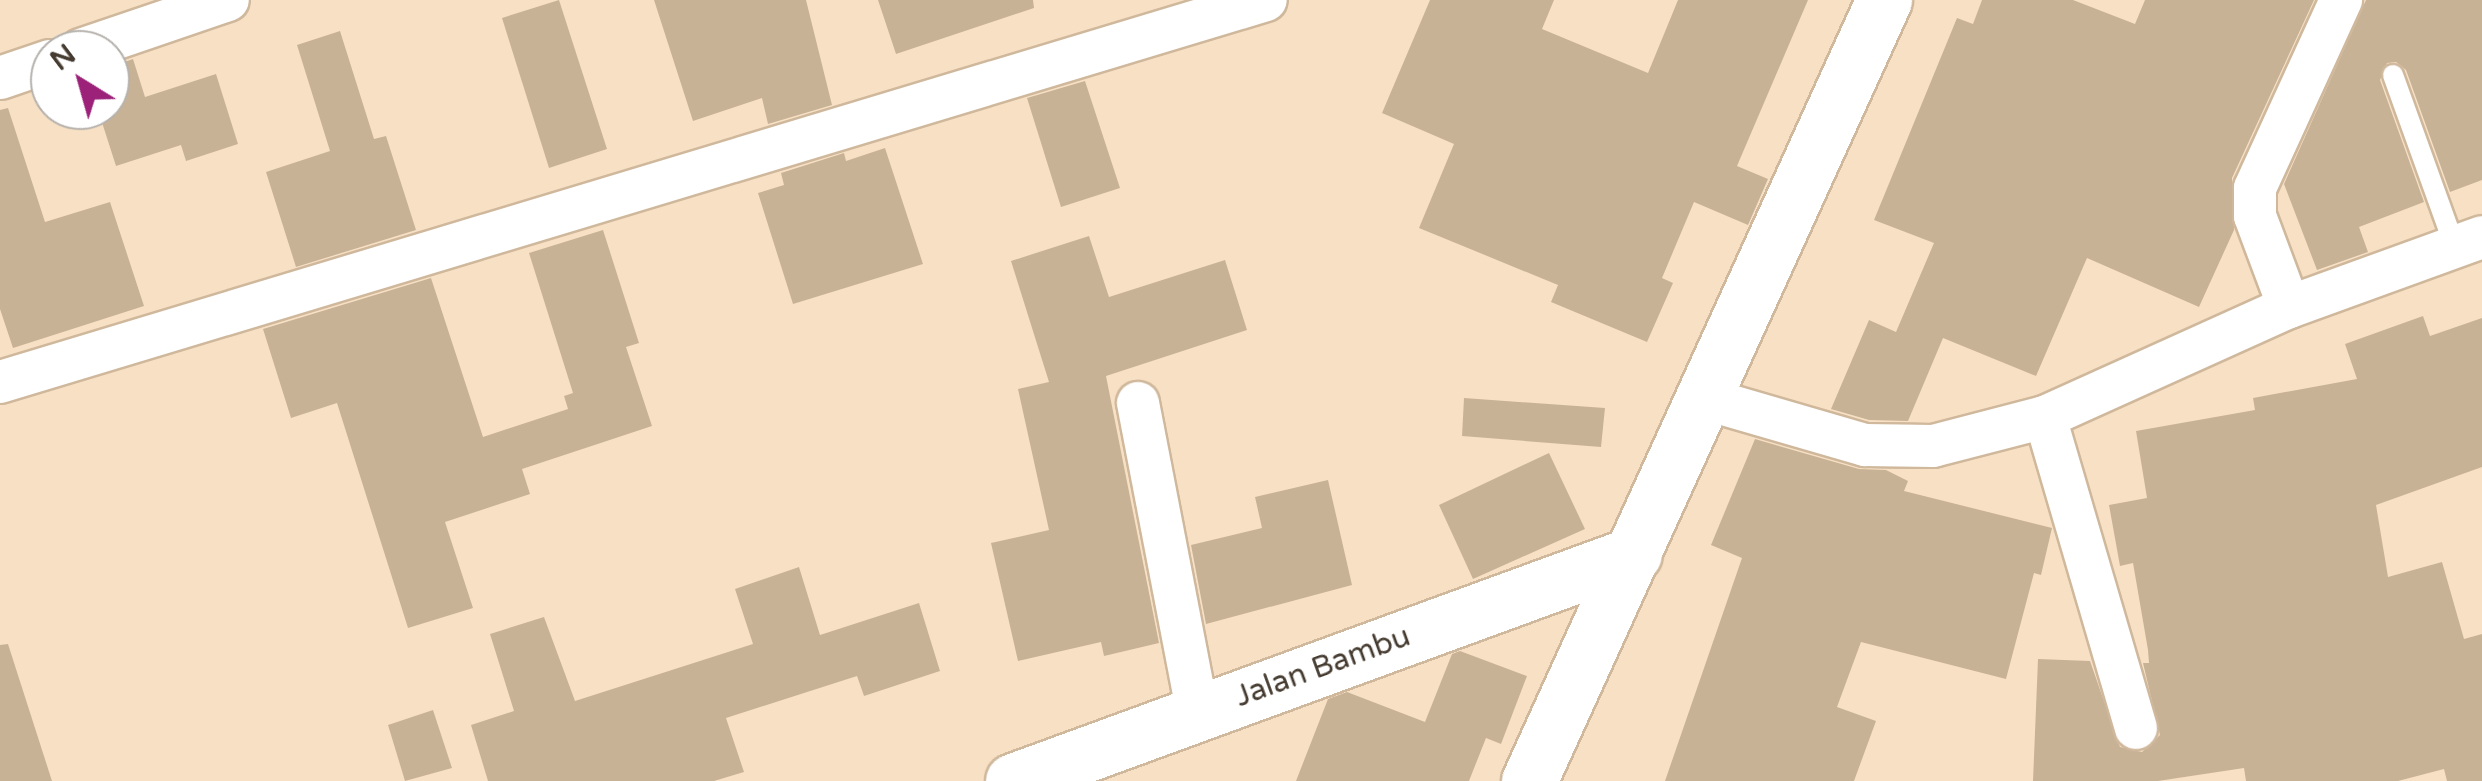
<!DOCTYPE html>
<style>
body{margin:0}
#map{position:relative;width:2482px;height:781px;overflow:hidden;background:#f8e0c4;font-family:"Varela Round",sans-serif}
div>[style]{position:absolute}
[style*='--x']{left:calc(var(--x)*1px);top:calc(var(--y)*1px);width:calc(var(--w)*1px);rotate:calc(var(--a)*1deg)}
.building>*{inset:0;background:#c8b296}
.roads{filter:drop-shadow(2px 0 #cfb89c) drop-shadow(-2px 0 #cfb89c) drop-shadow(0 2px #cfb89c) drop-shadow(0 -2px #cfb89c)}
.lane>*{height:20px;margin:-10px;padding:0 10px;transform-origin:10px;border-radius:10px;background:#fff}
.street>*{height:42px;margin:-21px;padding:0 21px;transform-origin:21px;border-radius:21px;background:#fff}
.secondary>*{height:55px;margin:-27.5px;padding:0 27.5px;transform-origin:27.5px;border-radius:27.5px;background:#fff}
span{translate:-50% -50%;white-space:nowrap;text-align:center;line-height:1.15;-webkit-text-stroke:8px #fff;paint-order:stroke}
.street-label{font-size:30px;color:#453b30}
.north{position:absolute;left:30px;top:30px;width:100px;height:100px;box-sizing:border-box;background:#fff;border:2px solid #b5b1ac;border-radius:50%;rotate:323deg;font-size:28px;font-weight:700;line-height:40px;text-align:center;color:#453b30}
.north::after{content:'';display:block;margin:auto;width:35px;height:45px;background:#9b2179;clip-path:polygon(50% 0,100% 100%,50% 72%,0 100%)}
</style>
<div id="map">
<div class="building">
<i style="clip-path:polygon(559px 0,607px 149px,549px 168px,502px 18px)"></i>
<i style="clip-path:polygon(654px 0,806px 0,832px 105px,768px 124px,762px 98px,693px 121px)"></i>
<i style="clip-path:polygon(878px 0,1033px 0,1034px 8px,896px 54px)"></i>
<i style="clip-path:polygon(1430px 0,1554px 0,1542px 29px,1648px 73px,1678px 0,1808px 0,1737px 166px,1768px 179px,1748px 225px,1694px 202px,1662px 278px,1673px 283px,1647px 342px,1551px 302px,1558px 285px,1419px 228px,1454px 144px,1382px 113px)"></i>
<i style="clip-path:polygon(1982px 0,2073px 0,2135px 24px,2145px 0,2314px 0,2232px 178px,2234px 230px,2199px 307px,2087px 258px,2036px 376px,1943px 338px,1908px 421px,1869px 420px,1831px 409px,1869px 320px,1896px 332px,1934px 243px,1874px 220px,1957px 18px,1973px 24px)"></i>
<i style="clip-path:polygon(2366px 0,2482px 0,2482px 180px,2450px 192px,2406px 70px,2396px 62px,2387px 63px,2380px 80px,2424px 202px,2359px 227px,2368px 252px,2317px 270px,2284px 184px)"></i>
<i style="clip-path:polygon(340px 31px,374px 139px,386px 136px,416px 230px,296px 267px,266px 172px,330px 151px,297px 45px)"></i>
<i style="clip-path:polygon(133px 59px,145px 97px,216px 74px,238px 144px,186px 161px,181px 145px,116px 166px,98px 110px,110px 110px,110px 67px)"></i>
<i style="clip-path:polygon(1085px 81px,1120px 188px,1061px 207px,1027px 98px)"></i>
<i style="clip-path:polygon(8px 108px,45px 222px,110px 202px,144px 306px,13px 348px,0 309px,0 110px)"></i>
<i style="clip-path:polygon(885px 148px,923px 264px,793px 304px,758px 193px,784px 185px,781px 173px,844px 153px,846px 161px)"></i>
<i style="clip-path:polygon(603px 230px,639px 343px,626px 347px,652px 426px,522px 469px,530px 494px,445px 522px,473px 608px,408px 628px,337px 403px,291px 418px,263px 329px,431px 278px,483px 437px,568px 409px,564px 396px,573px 393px,529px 253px)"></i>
<i style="clip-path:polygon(1089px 236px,1109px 297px,1225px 260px,1247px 330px,1106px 376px,1159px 643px,1104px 656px,1101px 642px,1018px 661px,991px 543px,1049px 530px,1018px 389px,1049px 382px,1011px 261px)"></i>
<i style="clip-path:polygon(2423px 316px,2430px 336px,2482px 318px,2482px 467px,2376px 505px,2388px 577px,2442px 562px,2464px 639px,2482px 634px,2482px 781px,2447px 781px,2444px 769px,2398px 781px,2246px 781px,2244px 768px,2158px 781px,2033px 781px,2038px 659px,2090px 661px,2120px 747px,2142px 752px,2160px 735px,2143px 663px,2149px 663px,2148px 650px,2133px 563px,2120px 566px,2109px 505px,2147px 498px,2136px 431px,2255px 410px,2253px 398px,2357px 379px,2345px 344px)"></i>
<i style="clip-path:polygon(1464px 398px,1605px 408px,1601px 447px,1462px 436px)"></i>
<i style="clip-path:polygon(1755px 439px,1859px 469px,1886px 470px,1908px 481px,1904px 491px,2052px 528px,2041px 575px,2034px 573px,2006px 679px,1861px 642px,1837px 707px,1876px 721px,1854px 781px,1665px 781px,1742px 558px,1711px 545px)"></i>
<i style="clip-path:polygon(1549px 453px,1585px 529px,1473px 579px,1439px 505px)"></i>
<i style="clip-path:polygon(1328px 480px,1352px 585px,1206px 624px,1191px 545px,1262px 528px,1255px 497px)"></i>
<i style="clip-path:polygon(799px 567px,820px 635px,919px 603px,940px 671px,864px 696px,857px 676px,726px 718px,744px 772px,714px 781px,488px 781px,471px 725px,514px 711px,490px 634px,544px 617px,575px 701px,753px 644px,735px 589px)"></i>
<i style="clip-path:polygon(8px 644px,52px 781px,0 781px,0 645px)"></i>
<i style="clip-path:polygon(1460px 651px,1527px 676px,1501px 744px,1486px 738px,1469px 781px,1296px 781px,1328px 699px,1347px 692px,1425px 722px,1452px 654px)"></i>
<i style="clip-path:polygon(433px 710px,452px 768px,405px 781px,388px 725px)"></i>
</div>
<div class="roads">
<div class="lane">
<i style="--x:2393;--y:75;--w:183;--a:70.2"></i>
</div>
<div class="street">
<i style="--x:81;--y:50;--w:155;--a:-18.8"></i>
<i style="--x:0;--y:78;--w:53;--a:-18.8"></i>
<i style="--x:2289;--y:307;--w:97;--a:-110.5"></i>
<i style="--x:2255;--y:216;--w:28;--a:-90"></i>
<i style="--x:2255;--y:188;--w:207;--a:-65.4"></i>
<i style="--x:0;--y:382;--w:1322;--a:-16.79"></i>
<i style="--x:1703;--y:398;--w:169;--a:16.2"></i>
<i style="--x:1865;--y:445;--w:68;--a:0.8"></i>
<i style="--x:1933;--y:446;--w:116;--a:-14.5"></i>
<i style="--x:2045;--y:417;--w:268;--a:-24.3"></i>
<i style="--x:2289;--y:307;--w:205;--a:-19.9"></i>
<i style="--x:1138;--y:403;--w:317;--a:79.1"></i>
<i style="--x:2045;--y:417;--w:324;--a:73.7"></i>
</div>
<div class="secondary">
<i style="--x:1013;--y:781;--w:661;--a:-20.08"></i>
<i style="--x:1529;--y:781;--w:858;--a:-65.56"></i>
</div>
</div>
<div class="street-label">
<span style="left:1323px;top:667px;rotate:-20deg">Jalan Bambu</span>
</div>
<div class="north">N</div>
</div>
